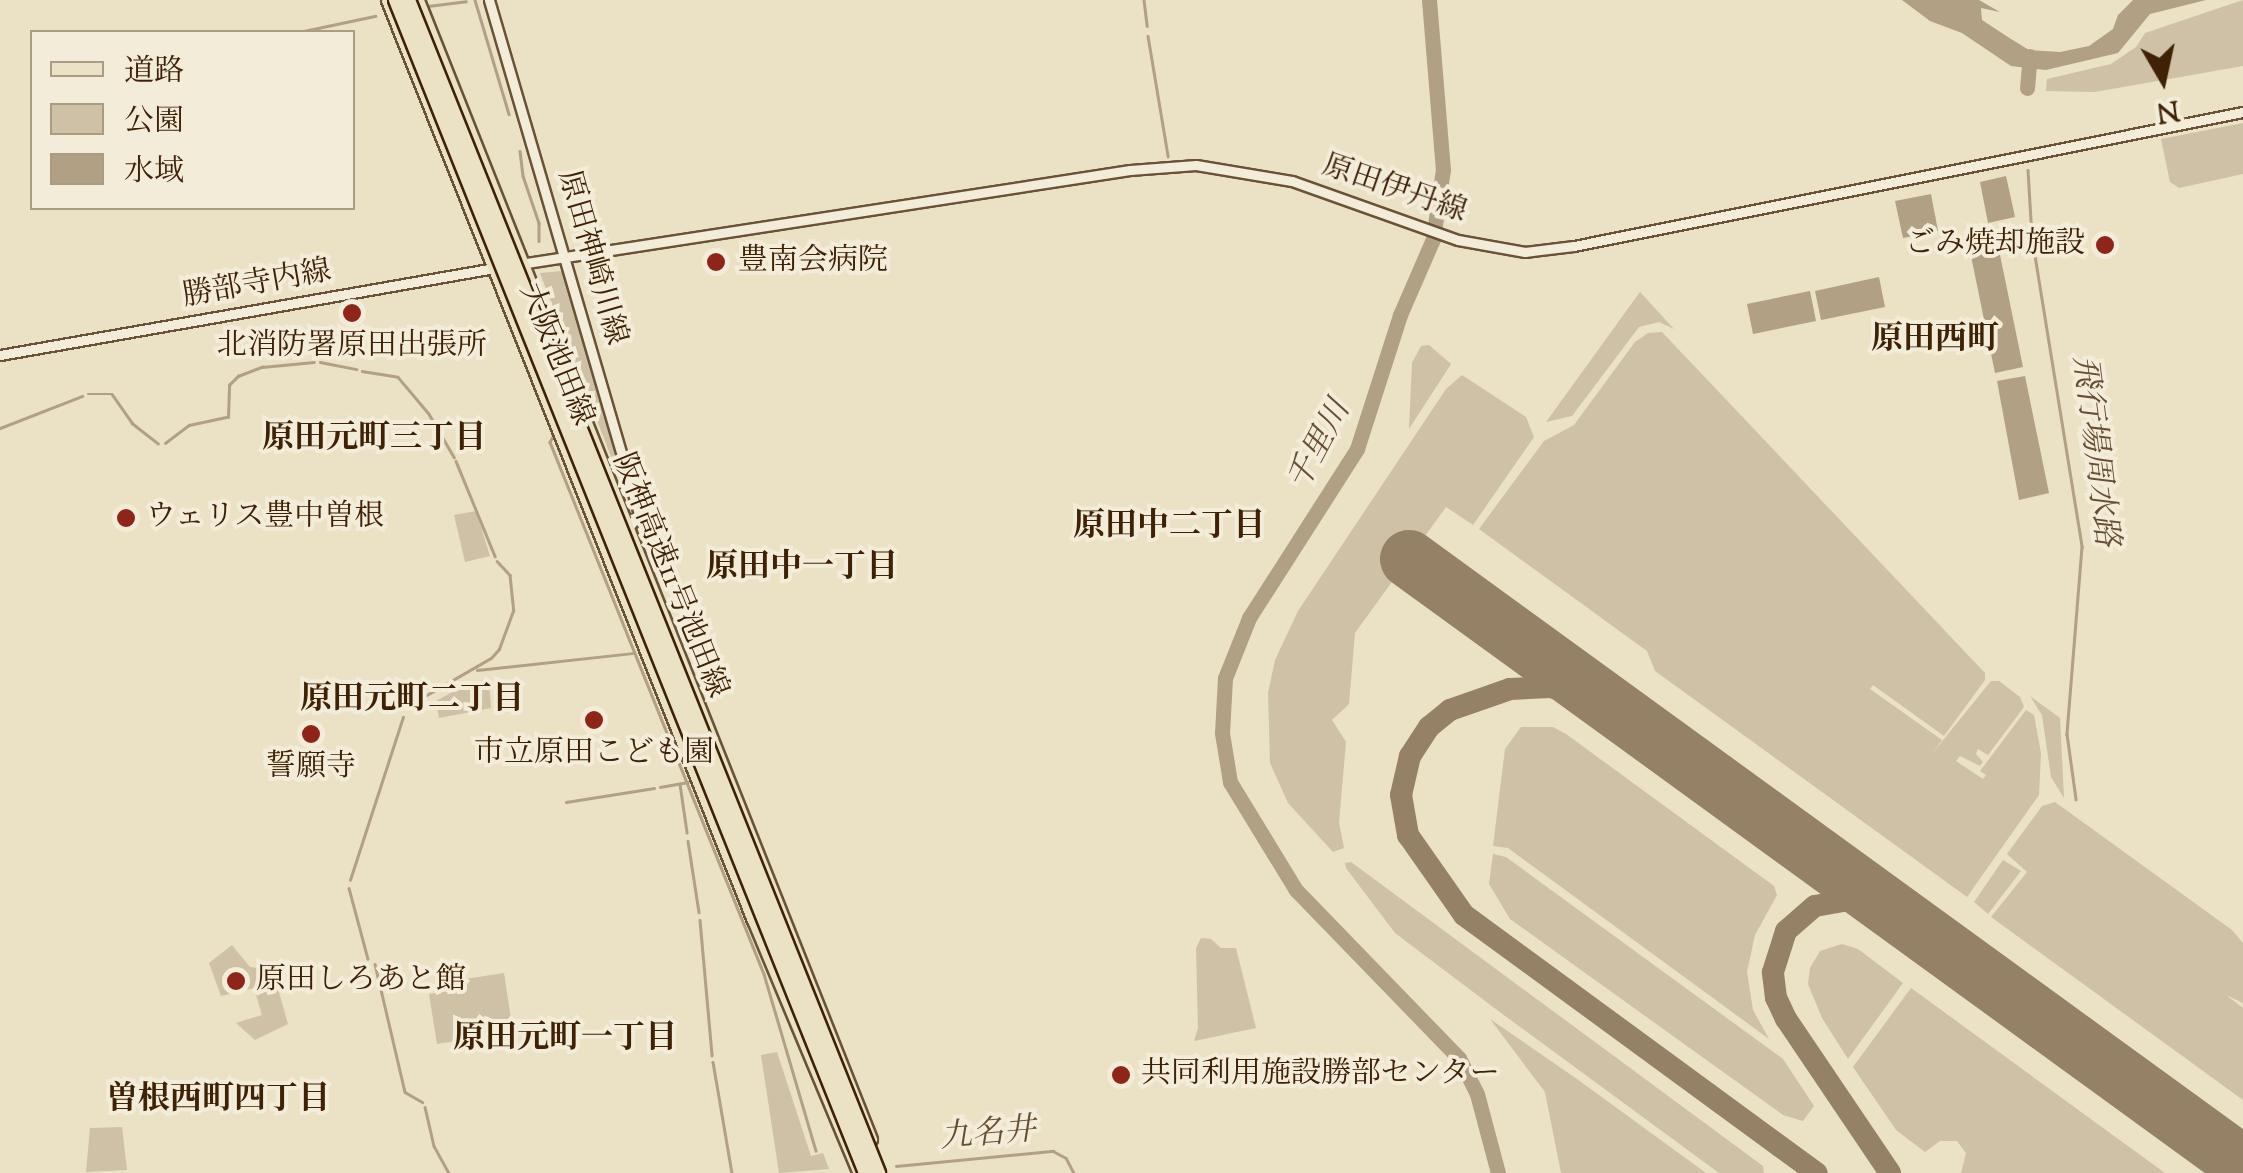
<!DOCTYPE html>
<meta charset="utf-8">
<style>
body{margin:0}
#map{position:relative;width:2243px;height:1173px;overflow:hidden;background:#ebe1c5;font-family:"Sorts Mill Goudy","Noto Serif JP",serif}
div>[style]{position:absolute}
[style*='--x']{left:calc(var(--x)*1px);top:calc(var(--y)*1px);width:calc(var(--w)*1px);rotate:calc(var(--a)*1deg)}
.green>*{inset:0;background:#cec1a5}
.water>*{inset:0;background:#b1a084}
.stream>*{height:2.5px;margin:-1.25px;padding:0 1.25px;transform-origin:1.25px;border-radius:1.25px;background:#b1a084}
.river>*{height:15px;margin:-7.5px;padding:0 7.5px;transform-origin:7.5px;border-radius:7.5px;background:#b1a084}
.taxiway>*{height:22px;margin:-11px;padding:0 11px;transform-origin:11px;border-radius:11px;background:#958266}
.runway>*{height:58px;margin:-29px;padding:0 29px;transform-origin:29px;border-radius:29px;background:#958266}
.roads{filter:drop-shadow(2px 0 #6a5236) drop-shadow(-2px 0 #6a5236) drop-shadow(0 2px #6a5236) drop-shadow(0 -2px #6a5236)}
.tertiary>*{height:9px;margin:-4.5px;padding:0 4.5px;transform-origin:4.5px;border-radius:4.5px;background:#f2ecd9}
.primary>*{height:11px;margin:-5.5px;padding:0 5.5px;transform-origin:5.5px;border-radius:5.5px;background:#ebe1c5}
.bridges{filter:drop-shadow(2px 0 #3f2206) drop-shadow(-2px 0 #3f2206) drop-shadow(0 2px #3f2206) drop-shadow(0 -2px #3f2206)}
.motorway-bridge>*{height:14px;margin:-7px;padding:0 7px;transform-origin:7px;border-radius:7px;background:#ebe1c5}
.dots>*{width:28px;height:28px;translate:-50% -50%;box-sizing:border-box;border:5px solid #f2ecd9;border-radius:50%}
span{translate:-50% -50%;white-space:nowrap;text-align:center;line-height:1.15;-webkit-text-stroke:8px #f2ecd9;paint-order:stroke}
.street-label{font-size:30px;color:#3f2206}
.poi-label{font-size:30px;color:#3f2206}
.right{translate:-100% -50%;text-align:right}
.left{translate:0 -50%;text-align:left}
.neighbourhood-label{font-size:32px;color:#3f2206;font-weight:700}
.water-label{font-size:32px;color:#674e32;font-style:italic}
.legend{position:absolute;left:30px;top:30px;width:325px;height:180px;box-sizing:border-box;background:#f2ecd9;border:2px solid #aa9b85;margin:0;padding:12px 18px;list-style:none;font-size:30px;color:#3f2206}
.legend li{display:flex;align-items:center;gap:20px;height:50px}
.legend b{width:50px;border:2px solid #aa9b85}
.north{position:absolute;left:2113px;top:30px;width:100px;height:100px;-webkit-text-stroke:8px #f2ecd9;paint-order:stroke;rotate:171deg;font-size:28px;font-weight:700;line-height:40px;text-align:center;color:#3f2206}
.north::after{content:'';display:block;margin:auto;width:35px;height:45px;background:#3f2206;clip-path:polygon(50% 0,100% 100%,50% 72%,0 100%)}
</style>
<div id="map">
<div class="green">
<i style="clip-path:polygon(2243px 0,2243px 66px,2095px 92px,2046px 91px,2047px 79px,2111px 64px,2136px 47px,2145px 33px)"></i>
<i style="clip-path:polygon(2243px 123px,2243px 174px,2179px 188px,2170px 182px,2161px 139px)"></i>
<i style="clip-path:polygon(562px 271px,630px 497px,627px 498px,540px 273px)"></i>
<i style="clip-path:polygon(1640px 292px,1674px 329px,1659px 322px,1639px 327px,1572px 416px,1546px 422px)"></i>
<i style="clip-path:polygon(1662px 332px,1985px 673px,1985px 680px,1944px 736px,1873px 685px,1870px 689px,1942px 740px,1931px 755px,1991px 681px,1999px 681px,2020px 697px,2024px 707px,1988px 755px,1978px 749px,1976px 754px,1983px 762px,1980px 766px,1960px 756px,1956px 761px,1983px 779px,1986px 775px,1980px 771px,2026px 710px,2034px 715px,2041px 753px,2039px 795px,1967px 897px,1655px 671px,1647px 651px,1479px 529px,1544px 441px,1574px 425px,1635px 342px,1648px 333px)"></i>
<i style="clip-path:polygon(1429px 345px,1451px 364px,1409px 429px,1412px 363px,1421px 346px)"></i>
<i style="clip-path:polygon(1462px 375px,1526px 417px,1534px 437px,1473px 525px,1446px 507px,1355px 633px,1349px 704px,1332px 720px,1346px 742px,1339px 822px,1344px 848px,1333px 852px,1288px 803px,1270px 763px,1268px 693px,1275px 660px,1298px 611px,1446px 389px)"></i>
<i style="clip-path:polygon(476px 511px,490px 556px,465px 562px,454px 515px)"></i>
<i style="clip-path:polygon(489px 679px,491px 708px,439px 718px,436px 701px,469px 683px)"></i>
<i style="clip-path:polygon(2030px 696px,2060px 718px,2064px 798px,2051px 777px,2042px 715px)"></i>
<i style="clip-path:polygon(1521px 727px,1553px 727px,1566px 734px,1774px 886px,1777px 895px,1755px 935px,1747px 972px,1753px 1010px,1769px 1039px,1508px 848px,1493px 846px,1505px 749px)"></i>
<i style="clip-path:polygon(2055px 802px,2232px 930px,2243px 943px,2243px 1003px,2226px 995px,2243px 1008px,2243px 1100px,1991px 917px,2027px 872px,2007px 854px,2042px 806px)"></i>
<i style="clip-path:polygon(1493px 854px,1506px 857px,1783px 1059px,1814px 1106px,1803px 1121px,1783px 1115px,1510px 919px,1489px 884px)"></i>
<i style="clip-path:polygon(2003px 860px,2021px 871px,1988px 914px,1974px 902px)"></i>
<i style="clip-path:polygon(1351px 862px,1763px 1166px,1764px 1173px,1719px 1173px,1497px 1010px,1395px 933px,1346px 868px,1345px 863px)"></i>
<i style="clip-path:polygon(1201px 938px,1211px 939px,1221px 948px,1236px 948px,1256px 1028px,1194px 1041px,1198px 1028px,1196px 948px)"></i>
<i style="clip-path:polygon(1842px 944px,1858px 949px,1903px 983px,1848px 1059px,1822px 1018px,1808px 984px,1810px 968px,1820px 951px)"></i>
<i style="clip-path:polygon(232px 945px,250px 967px,264px 969px,278px 989px,288px 1024px,255px 1040px,236px 1023px,262px 1015px,254px 988px,221px 996px,209px 963px)"></i>
<i style="clip-path:polygon(504px 973px,513px 1032px,437px 1044px,429px 994px,454px 990px,453px 981px)"></i>
<i style="clip-path:polygon(1911px 988px,2165px 1173px,1961px 1173px,1966px 1153px,1957px 1141px,1940px 1141px,1925px 1152px,1896px 1130px,1853px 1067px)"></i>
<i style="clip-path:polygon(1490px 1019px,1577px 1079px,1706px 1173px,1561px 1173px,1545px 1092px)"></i>
<i style="clip-path:polygon(777px 1052px,811px 1156px,823px 1153px,829px 1169px,779px 1173px,761px 1055px)"></i>
<i style="clip-path:polygon(122px 1127px,127px 1170px,86px 1172px,90px 1128px)"></i>
</div>
<div class="water">
<i style="clip-path:polygon(1902px 0,1979px 0,2000px 12px,1981px 8px,1982px 20px,2011px 39px,2029px 50px,2060px 52px,2089px 46px,2113px 29px,2118px 15px,2133px 0,2206px 0,2150px 14px,2118px 53px,2046px 70px,2011px 66px,1962px 33px,1930px 21px)"></i>
<i style="clip-path:polygon(2006px 176px,2015px 217px,1988px 223px,1980px 182px)"></i>
<i style="clip-path:polygon(1931px 194px,1938px 231px,1903px 238px,1895px 201px)"></i>
<i style="clip-path:polygon(1999px 250px,2023px 367px,1995px 373px,1971px 256px)"></i>
<i style="clip-path:polygon(1879px 277px,1885px 307px,1821px 320px,1815px 291px)"></i>
<i style="clip-path:polygon(1810px 291px,1816px 321px,1753px 334px,1747px 304px)"></i>
<i style="clip-path:polygon(2025px 376px,2049px 493px,2019px 500px,1997px 381px)"></i>
</div>
<div class="stream">
<i style="--x:475;--y:0;--w:119;--a:73.4"></i>
<i style="--x:1144;--y:0;--w:26;--a:83"></i>
<i style="--x:428;--y:6;--w:38;--a:-7"></i>
<i style="--x:299;--y:32;--w:78;--a:-11.9"></i>
<i style="--x:1148;--y:36;--w:122;--a:80.5"></i>
<i style="--x:520;--y:151;--w:25;--a:83"></i>
<i style="--x:523;--y:176;--w:50;--a:71.2"></i>
<i style="--x:539;--y:223;--w:18;--a:90"></i>
<i style="--x:2028;--y:170;--w:67;--a:86.6"></i>
<i style="--x:2032;--y:237;--w:314;--a:80.8"></i>
<i style="--x:2082;--y:547;--w:188;--a:94.6"></i>
<i style="--x:2067;--y:734;--w:66;--a:82.1"></i>
<i style="--x:320;--y:362;--w:37;--a:11"></i>
<i style="--x:362;--y:371;--w:36;--a:9"></i>
<i style="--x:398;--y:377;--w:48;--a:50"></i>
<i style="--x:429;--y:414;--w:50;--a:59.8"></i>
<i style="--x:88;--y:394;--w:24;--a:0"></i>
<i style="--x:112;--y:394;--w:35;--a:55"></i>
<i style="--x:132;--y:423;--w:33;--a:38"></i>
<i style="--x:0;--y:428;--w:88;--a:-21.3"></i>
<i style="--x:553;--y:437;--w:6;--a:121"></i>
<i style="--x:550;--y:442;--w:573;--a:68.09"></i>
<i style="--x:764;--y:974;--w:184;--a:73.6"></i>
<i style="--x:165;--y:443;--w:30;--a:-37"></i>
<i style="--x:189;--y:425;--w:40;--a:-12"></i>
<i style="--x:228;--y:417;--w:32;--a:-88"></i>
<i style="--x:229;--y:385;--w:13;--a:-45"></i>
<i style="--x:238;--y:376;--w:26;--a:-21"></i>
<i style="--x:262;--y:367;--w:52;--a:-5.5"></i>
<i style="--x:456;--y:461;--w:103;--a:67.7"></i>
<i style="--x:497;--y:561;--w:19;--a:47"></i>
<i style="--x:510;--y:575;--w:36;--a:84"></i>
<i style="--x:477;--y:670;--w:158;--a:-6.2"></i>
<i style="--x:411;--y:704;--w:92;--a:-29.9"></i>
<i style="--x:491;--y:658;--w:12;--a:-48"></i>
<i style="--x:499;--y:649;--w:40;--a:-69.8"></i>
<i style="--x:680;--y:784;--w:49;--a:81.7"></i>
<i style="--x:660;--y:787;--w:28;--a:-10"></i>
<i style="--x:566;--y:802;--w:89;--a:-9"></i>
<i style="--x:688;--y:841;--w:72;--a:81.2"></i>
<i style="--x:350;--y:880;--w:171;--a:-72"></i>
<i style="--x:349;--y:888;--w:73;--a:75"></i>
<i style="--x:700;--y:920;--w:136;--a:84.9"></i>
<i style="--x:375;--y:964;--w:131;--a:76.8"></i>
<i style="--x:405;--y:1092;--w:20;--a:30"></i>
<i style="--x:713;--y:1062;--w:113;--a:80.3"></i>
<i style="--x:425;--y:1107;--w:40;--a:77"></i>
<i style="--x:434;--y:1146;--w:31;--a:61"></i>
<i style="--x:896;--y:1166;--w:158;--a:-5.5"></i>
<i style="--x:1053;--y:1151;--w:15;--a:28"></i>
<i style="--x:1066;--y:1158;--w:17;--a:62"></i>
</div>
<div class="river">
<i style="--x:1429;--y:0;--w:170;--a:85.3"></i>
<i style="--x:1443;--y:169;--w:71;--a:98.1"></i>
<i style="--x:1433;--y:239;--w:83;--a:113.5"></i>
<i style="--x:1400;--y:315;--w:141;--a:107.8"></i>
<i style="--x:1357;--y:449;--w:201;--a:122.6"></i>
<i style="--x:1249;--y:618;--w:65;--a:111.8"></i>
<i style="--x:1225;--y:678;--w:55;--a:93.1"></i>
<i style="--x:1222;--y:733;--w:50;--a:80.7"></i>
<i style="--x:1230;--y:782;--w:127;--a:58.6"></i>
<i style="--x:1296;--y:890;--w:234;--a:45.9"></i>
<i style="--x:1459;--y:1058;--w:40;--a:63.4"></i>
<i style="--x:1477;--y:1094;--w:82;--a:75.1"></i>
<i style="--x:2027;--y:88;--w:32;--a:-85"></i>
</div>
<div class="taxiway">
<i style="--x:1626;--y:717;--w:49;--a:-151.9"></i>
<i style="--x:1583;--y:694;--w:34;--a:-168"></i>
<i style="--x:1550;--y:687;--w:40;--a:177.1"></i>
<i style="--x:1510;--y:689;--w:64;--a:160.7"></i>
<i style="--x:1450;--y:710;--w:27;--a:141"></i>
<i style="--x:1429;--y:727;--w:35;--a:123"></i>
<i style="--x:1410;--y:756;--w:40;--a:103"></i>
<i style="--x:1401;--y:795;--w:41;--a:80.1"></i>
<i style="--x:1408;--y:835;--w:98;--a:55"></i>
<i style="--x:1464;--y:915;--w:437;--a:36.2"></i>
<i style="--x:1890;--y:1173;--w:186;--a:-124"></i>
<i style="--x:1786;--y:1019;--w:23;--a:-115"></i>
<i style="--x:1776;--y:998;--w:26;--a:-97"></i>
<i style="--x:1773;--y:972;--w:43;--a:-72.4"></i>
<i style="--x:1786;--y:931;--w:38;--a:-41"></i>
<i style="--x:1815;--y:906;--w:46;--a:-10.1"></i>
<i style="--x:1860;--y:898;--w:37;--a:22"></i>
</div>
<div class="runway">
<i style="--x:1409;--y:559;--w:1031;--a:36"></i>
</div>
<div class="roads">
<div class="tertiary">
<i style="--x:489;--y:0;--w:535;--a:73.73"></i>
<i style="--x:639;--y:514;--w:16;--a:128"></i>
<i style="--x:520;--y:264;--w:617;--a:-8.76"></i>
<i style="--x:1130;--y:170;--w:66;--a:-4.3"></i>
<i style="--x:1196;--y:165;--w:97;--a:9.5"></i>
<i style="--x:1292;--y:181;--w:176;--a:19.6"></i>
<i style="--x:1458;--y:240;--w:68;--a:10.2"></i>
<i style="--x:1525;--y:252;--w:49;--a:-7"></i>
<i style="--x:1574;--y:246;--w:682;--a:-11.33"></i>
<i style="--x:0;--y:355;--w:508;--a:-9.98"></i>
</div>
<div class="primary">
<i style="--x:387;--y:0;--w:990;--a:68.31"></i>
<i style="--x:753;--y:920;--w:274;--a:67.3"></i>
<i style="--x:418;--y:0;--w:1226;--a:68.31"></i>
</div>
</div>
<div class="bridges">
<div class="motorway-bridge">
<i style="--x:396;--y:0;--w:1264;--a:68.16"></i>
<i style="--x:408;--y:0;--w:1264;--a:68.16"></i>
</div>
</div>
<div class="dots">
<i style="left:2105px;top:245px;background:#8f2418"></i>
<i style="left:716px;top:262px;background:#8f2418"></i>
<i style="left:352px;top:313px;background:#8f2418"></i>
<i style="left:126px;top:518px;background:#8f2418"></i>
<i style="left:594px;top:720px;background:#8f2418"></i>
<i style="left:311px;top:734px;background:#8f2418"></i>
<i style="left:236px;top:981px;background:#8f2418"></i>
<i style="left:1121px;top:1075px;background:#8f2418"></i>
</div>
<div class="street-label">
<span style="left:1394px;top:190px;rotate:19deg">原田伊丹線</span>
<span style="left:591px;top:258px;rotate:74deg">原田神崎川線</span>
<span style="left:257px;top:285px;rotate:-10deg">勝部寺内線</span>
<span style="left:555px;top:355px;rotate:68deg">大阪池田線</span>
<span style="left:669px;top:576px;rotate:68deg">阪神高速11号池田線</span>
</div>
<div class="poi-label">
<span class="right" style="left:2085px;top:245px">ごみ焼却施設</span>
<span class="left" style="left:738px;top:262px">豊南会病院</span>
<span style="left:352px;top:347px">北消防署原田出張所</span>
<span class="left" style="left:146px;top:518px">ウェリス豊中曽根</span>
<span style="left:594px;top:754px">市立原田こども園</span>
<span style="left:311px;top:768px">誓願寺</span>
<span class="left" style="left:256px;top:981px">原田しろあと館</span>
<span class="left" style="left:1141px;top:1075px">共同利用施設勝部センター</span>
</div>
<div class="neighbourhood-label">
<span style="left:1935px;top:340px">原田西町</span>
<span style="left:374px;top:439px">原田元町三丁目</span>
<span style="left:1169px;top:527px">原田中二丁目</span>
<span style="left:802px;top:568px">原田中一丁目</span>
<span style="left:412px;top:700px">原田元町二丁目</span>
<span style="left:565px;top:1039px">原田元町一丁目</span>
<span style="left:218px;top:1100px">曽根西町四丁目</span>
</div>
<div class="water-label">
<span style="left:1320px;top:446px;rotate:-62deg">千里川</span>
<span style="left:2094px;top:451px;rotate:83deg">飛行場周水路</span>
<span style="left:988px;top:1135px;rotate:-5deg">九名井</span>
</div>
<ul class="legend">
<li><b style="height:12px;background:#ebe1c5"></b>道路</li>
<li><b style="height:28px;background:#cec1a5"></b>公園</li>
<li><b style="height:28px;background:#b1a084"></b>水域</li>
</ul>
<div class="north">N</div>
</div>
